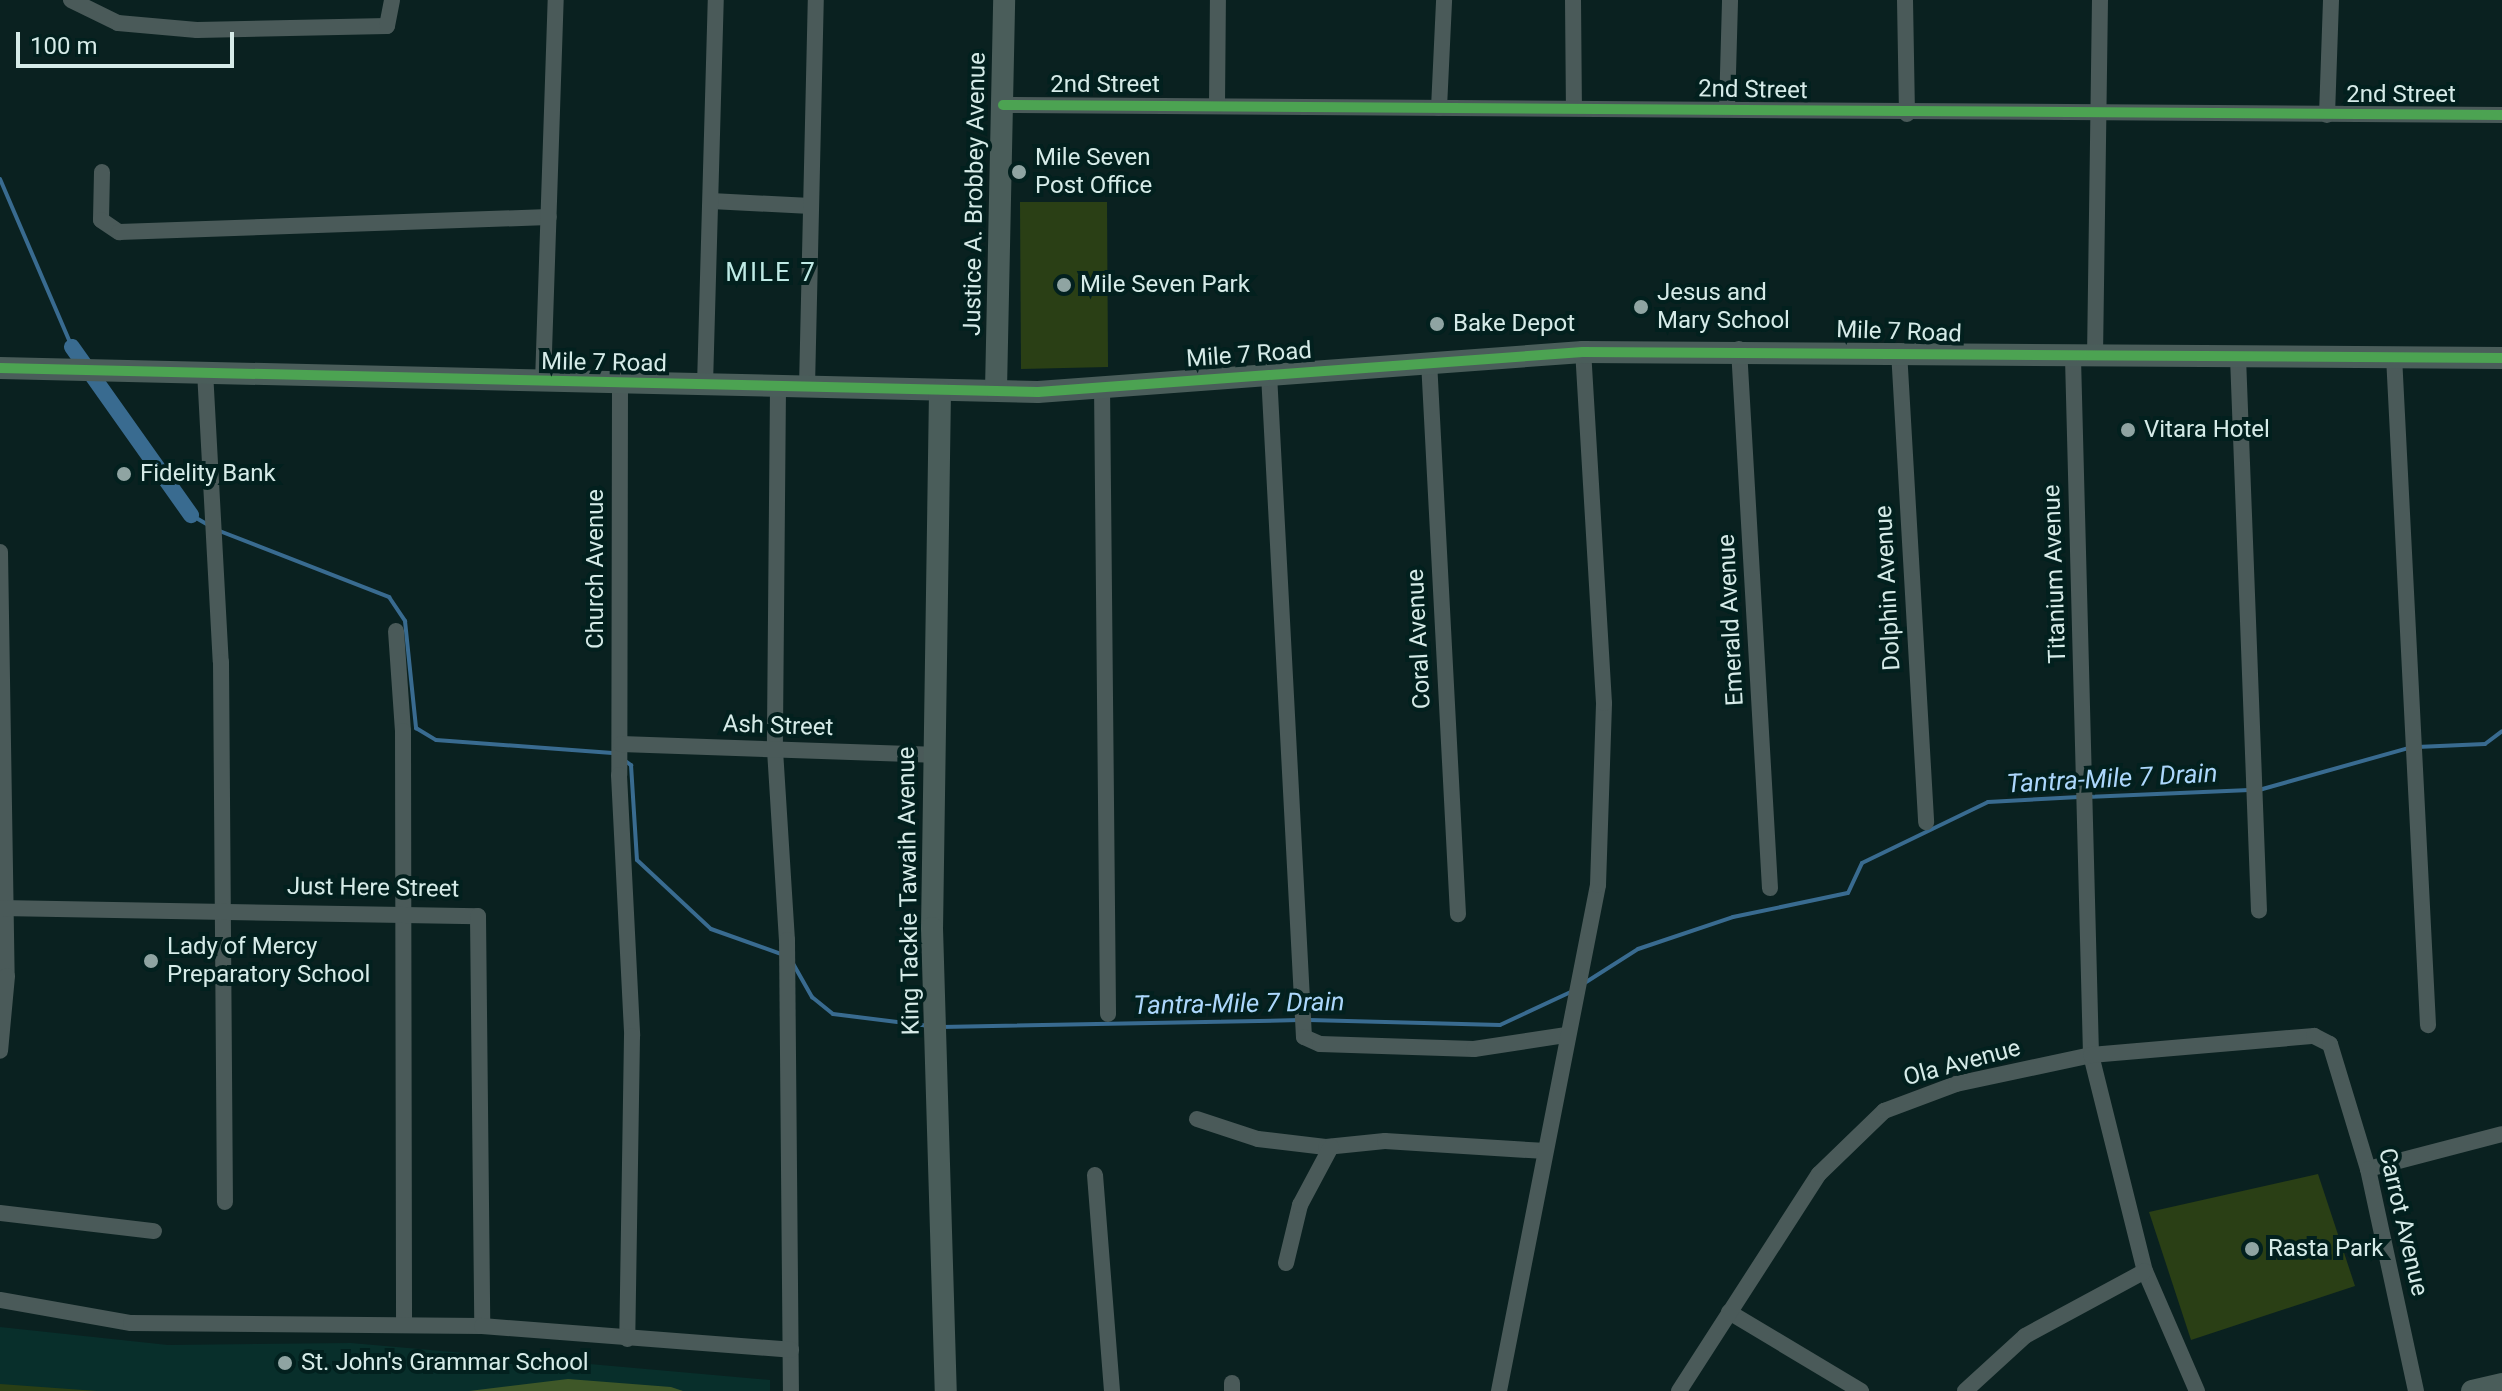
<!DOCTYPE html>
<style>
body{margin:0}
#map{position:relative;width:2502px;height:1391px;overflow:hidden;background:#0a2120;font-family:Roboto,sans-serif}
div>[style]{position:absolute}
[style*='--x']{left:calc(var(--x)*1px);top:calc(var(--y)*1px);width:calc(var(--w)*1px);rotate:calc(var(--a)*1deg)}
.built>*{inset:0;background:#082f2b}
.green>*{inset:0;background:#2a3f15}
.forest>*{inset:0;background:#3e5728}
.stream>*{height:4px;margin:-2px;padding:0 2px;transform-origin:2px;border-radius:2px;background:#396b90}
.canal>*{height:16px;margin:-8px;padding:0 8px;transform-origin:8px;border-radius:8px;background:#396b90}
.street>*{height:16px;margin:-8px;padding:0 8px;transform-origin:8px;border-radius:8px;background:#4a5a59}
.secondary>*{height:22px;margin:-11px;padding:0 11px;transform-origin:11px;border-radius:11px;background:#4a5d5a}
.cycleway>*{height:10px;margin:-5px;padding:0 5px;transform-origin:5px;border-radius:5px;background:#4ca352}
.dots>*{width:22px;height:22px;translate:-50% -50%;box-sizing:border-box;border:4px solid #02201e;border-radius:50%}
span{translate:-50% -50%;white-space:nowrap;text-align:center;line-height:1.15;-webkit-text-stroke:8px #02201e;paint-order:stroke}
.street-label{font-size:24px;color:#d6ebe8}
.poi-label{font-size:24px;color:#d6ebe8}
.left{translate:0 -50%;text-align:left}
.neighbourhood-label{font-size:26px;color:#bfeae5;letter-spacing:2px}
.water-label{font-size:26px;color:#acd7fc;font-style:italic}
.scale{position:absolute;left:16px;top:32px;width:218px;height:36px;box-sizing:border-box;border:4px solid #d6ebe8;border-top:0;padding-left:10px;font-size:24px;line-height:28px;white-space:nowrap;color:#d6ebe8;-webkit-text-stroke:6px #02201e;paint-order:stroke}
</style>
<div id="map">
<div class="built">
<i style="clip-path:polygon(0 1327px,168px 1345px,351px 1343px,770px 1380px,770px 1391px,0 1391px)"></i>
</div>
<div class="green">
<i style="clip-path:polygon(1020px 202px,1107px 202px,1108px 367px,1021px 369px)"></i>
<i style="clip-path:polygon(2318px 1174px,2355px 1286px,2191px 1340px,2149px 1212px)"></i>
<i style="clip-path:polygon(0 1384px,97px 1391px,0 1391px)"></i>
</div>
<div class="forest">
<i style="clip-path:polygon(568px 1379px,671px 1387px,683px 1391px,469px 1391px)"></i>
</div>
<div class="stream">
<i style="--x:0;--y:179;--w:183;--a:66.8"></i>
<i style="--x:191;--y:515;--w:22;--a:30"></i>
<i style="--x:217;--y:530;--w:185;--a:21.3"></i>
<i style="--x:389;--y:597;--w:29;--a:56"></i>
<i style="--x:405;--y:621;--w:108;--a:84.1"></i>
<i style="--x:416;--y:728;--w:23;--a:31"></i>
<i style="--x:436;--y:740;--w:177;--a:4.2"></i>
<i style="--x:2417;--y:747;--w:68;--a:-2.5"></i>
<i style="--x:2485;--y:744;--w:21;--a:-37"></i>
<i style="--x:624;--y:760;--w:9;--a:36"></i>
<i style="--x:631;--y:765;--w:95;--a:86.4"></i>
<i style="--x:637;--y:860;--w:101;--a:43"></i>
<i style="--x:711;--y:929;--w:77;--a:19.6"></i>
<i style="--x:2259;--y:790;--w:155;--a:-15.7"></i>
<i style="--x:2087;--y:797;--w:163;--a:-2.5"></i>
<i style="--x:791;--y:960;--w:43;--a:60.4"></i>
<i style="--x:812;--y:997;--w:27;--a:39"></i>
<i style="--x:833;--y:1014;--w:97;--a:7.1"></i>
<i style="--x:1583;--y:984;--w:65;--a:-32.5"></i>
<i style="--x:1638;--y:949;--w:100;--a:-18.6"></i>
<i style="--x:1733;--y:917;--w:117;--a:-11.8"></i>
<i style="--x:1848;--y:893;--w:33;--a:-65"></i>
<i style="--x:1862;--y:863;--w:140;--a:-25.8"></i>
<i style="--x:1988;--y:802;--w:91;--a:-3.1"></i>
<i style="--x:1309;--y:1020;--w:191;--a:1.5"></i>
<i style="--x:1500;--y:1025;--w:81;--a:-25"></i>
<i style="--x:941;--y:1027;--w:359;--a:-1.1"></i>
</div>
<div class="canal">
<i style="--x:72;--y:347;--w:206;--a:54.7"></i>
</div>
<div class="street">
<i style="--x:71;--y:0;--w:52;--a:26.1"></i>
<i style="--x:118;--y:23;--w:79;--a:5.1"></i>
<i style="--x:197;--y:30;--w:190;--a:-1.2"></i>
<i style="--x:387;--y:26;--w:26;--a:-79"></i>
<i style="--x:1573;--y:0;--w:107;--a:89.5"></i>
<i style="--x:1905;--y:0;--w:114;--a:89"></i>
<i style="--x:1003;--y:105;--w:1499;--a:0.38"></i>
<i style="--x:1217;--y:105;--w:105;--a:-89.5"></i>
<i style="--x:1439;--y:108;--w:108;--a:-87.3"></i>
<i style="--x:1727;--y:109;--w:109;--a:-88.4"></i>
<i style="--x:2327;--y:115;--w:115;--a:-88"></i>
<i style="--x:102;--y:172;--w:48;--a:91.2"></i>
<i style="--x:101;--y:220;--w:22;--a:34"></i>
<i style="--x:119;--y:232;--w:430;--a:-2"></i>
<i style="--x:711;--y:201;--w:100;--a:2.9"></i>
<i style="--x:1739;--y:349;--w:540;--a:86.71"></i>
<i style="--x:1899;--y:351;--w:472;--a:86.7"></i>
<i style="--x:2394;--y:356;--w:670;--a:87.09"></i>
<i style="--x:2095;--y:357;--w:357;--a:-89.2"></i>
<i style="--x:2238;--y:357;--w:554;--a:87.83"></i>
<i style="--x:2073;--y:358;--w:697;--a:88.52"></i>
<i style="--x:2091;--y:1055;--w:223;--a:76"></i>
<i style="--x:2145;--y:1271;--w:131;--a:66.6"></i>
<i style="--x:1429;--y:361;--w:554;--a:87"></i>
<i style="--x:205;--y:371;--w:291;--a:86.9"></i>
<i style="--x:221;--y:662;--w:540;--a:89.58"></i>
<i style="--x:1269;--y:374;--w:664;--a:86.98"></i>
<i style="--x:1304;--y:1037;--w:17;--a:24"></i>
<i style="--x:1320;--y:1044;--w:154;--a:1.9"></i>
<i style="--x:1474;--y:1049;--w:92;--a:-8.7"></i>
<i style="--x:543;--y:382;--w:382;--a:-88.1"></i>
<i style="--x:620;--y:384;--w:391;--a:90.1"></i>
<i style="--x:619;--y:775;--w:261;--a:87.1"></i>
<i style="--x:632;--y:1036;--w:303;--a:90.9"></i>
<i style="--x:705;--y:385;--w:385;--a:-88.4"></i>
<i style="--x:1102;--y:385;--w:629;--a:89.45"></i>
<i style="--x:778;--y:387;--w:363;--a:90.5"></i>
<i style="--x:775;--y:750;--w:190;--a:86.4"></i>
<i style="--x:787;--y:940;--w:451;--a:89.5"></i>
<i style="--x:807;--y:387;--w:387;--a:-88.7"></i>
<i style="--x:0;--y:552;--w:424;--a:89.1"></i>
<i style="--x:7;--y:976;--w:75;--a:95.3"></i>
<i style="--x:396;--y:631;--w:100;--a:86"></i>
<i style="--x:403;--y:731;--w:592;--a:89.9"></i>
<i style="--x:621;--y:744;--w:311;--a:2"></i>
<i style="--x:0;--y:908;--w:478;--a:1"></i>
<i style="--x:478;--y:916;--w:410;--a:89.4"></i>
<i style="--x:1197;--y:1119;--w:64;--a:18.2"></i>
<i style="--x:1258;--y:1139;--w:68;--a:6.7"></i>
<i style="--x:1326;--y:1147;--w:59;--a:-5.8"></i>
<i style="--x:1385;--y:1141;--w:157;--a:3.6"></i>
<i style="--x:2368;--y:1169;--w:138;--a:-14.6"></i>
<i style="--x:1095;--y:1175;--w:217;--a:85.5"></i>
<i style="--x:0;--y:1213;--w:155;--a:6.7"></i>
<i style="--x:1286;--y:1263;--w:60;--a:-76.4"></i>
<i style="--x:1300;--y:1205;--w:66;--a:-61.9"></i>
<i style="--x:0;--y:1300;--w:133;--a:10"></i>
<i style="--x:131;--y:1323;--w:351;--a:0.5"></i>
<i style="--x:482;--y:1326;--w:310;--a:4.4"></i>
<i style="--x:1729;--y:1312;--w:154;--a:30.9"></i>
<i style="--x:1232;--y:1391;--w:8;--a:-90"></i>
<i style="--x:1499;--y:1391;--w:516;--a:-78.93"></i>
<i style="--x:1598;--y:885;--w:182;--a:-88.1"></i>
<i style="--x:1604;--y:703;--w:352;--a:-93.4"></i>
<i style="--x:1679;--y:1391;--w:258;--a:-57.2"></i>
<i style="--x:1819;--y:1174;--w:91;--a:-44.1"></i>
<i style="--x:1884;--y:1111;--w:77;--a:-20.6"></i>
<i style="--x:1956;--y:1084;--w:138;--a:-12.1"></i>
<i style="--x:2091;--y:1055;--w:224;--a:-4.9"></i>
<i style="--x:2314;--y:1036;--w:18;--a:27"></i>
<i style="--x:2330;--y:1044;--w:131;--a:73.1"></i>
<i style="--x:2368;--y:1169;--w:227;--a:77.8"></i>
<i style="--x:1965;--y:1391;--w:81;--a:-42.5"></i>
<i style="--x:2025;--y:1336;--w:136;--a:-28.4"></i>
</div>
<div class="secondary">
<i style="--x:0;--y:368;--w:1038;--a:1.32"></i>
<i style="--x:1038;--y:392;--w:546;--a:-4.2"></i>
<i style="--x:1583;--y:352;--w:919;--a:0.37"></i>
<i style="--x:996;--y:390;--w:390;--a:-88.8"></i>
<i style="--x:940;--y:391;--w:537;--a:90.85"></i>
<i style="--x:932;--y:928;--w:463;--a:88.3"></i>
<i style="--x:2472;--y:1391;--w:31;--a:-13"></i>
</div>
<div class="cycleway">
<i style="--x:1003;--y:105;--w:1499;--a:0.38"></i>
<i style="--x:0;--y:368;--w:1038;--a:1.32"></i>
<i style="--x:1038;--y:392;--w:546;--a:-4.2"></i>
<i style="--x:1583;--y:352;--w:919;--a:0.37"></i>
</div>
<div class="dots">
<i style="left:1019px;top:172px;background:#8fa4a2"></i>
<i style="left:1064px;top:285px;background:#8fa4a2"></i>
<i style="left:1641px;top:307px;background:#8fa4a2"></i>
<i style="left:1437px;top:324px;background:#8fa4a2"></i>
<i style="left:2128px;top:430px;background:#8fa4a2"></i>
<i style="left:124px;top:474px;background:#8fa4a2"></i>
<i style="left:151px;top:961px;background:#8fa4a2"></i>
<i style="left:2252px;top:1249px;background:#8fa4a2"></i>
<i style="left:285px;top:1363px;background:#8fa4a2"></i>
</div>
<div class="street-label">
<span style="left:1105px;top:85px">2nd Street</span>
<span style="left:1753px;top:90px;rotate:1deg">2nd Street</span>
<span style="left:2401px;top:95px">2nd Street</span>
<span style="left:975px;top:194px;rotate:-89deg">Justice A. Brobbey Avenue</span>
<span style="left:1899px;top:332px;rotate:2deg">Mile 7 Road</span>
<span style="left:1249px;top:355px;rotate:-4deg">Mile 7 Road</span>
<span style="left:604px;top:363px;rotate:1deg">Mile 7 Road</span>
<span style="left:596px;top:569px;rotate:-90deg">Church Avenue</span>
<span style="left:2055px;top:574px;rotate:-92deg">Titanium Avenue</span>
<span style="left:1888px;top:588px;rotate:-93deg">Dolphin Avenue</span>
<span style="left:1731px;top:620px;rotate:-93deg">Emerald Avenue</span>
<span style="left:1419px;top:639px;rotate:-93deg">Coral Avenue</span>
<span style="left:778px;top:726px;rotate:2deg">Ash Street</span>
<span style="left:373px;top:888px;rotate:1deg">Just Here Street</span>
<span style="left:909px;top:891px;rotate:-91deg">King Tackie Tawaih Avenue</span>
<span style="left:1962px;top:1063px;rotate:-15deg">Ola Avenue</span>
<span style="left:2403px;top:1222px;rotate:77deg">Carrot Avenue</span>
</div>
<div class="poi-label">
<span class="left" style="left:1035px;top:172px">Mile Seven<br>Post Office</span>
<span class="left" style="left:1080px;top:285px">Mile Seven Park</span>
<span class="left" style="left:1657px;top:307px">Jesus and<br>Mary School</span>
<span class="left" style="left:1453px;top:324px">Bake Depot</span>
<span class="left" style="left:2144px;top:430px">Vitara Hotel</span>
<span class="left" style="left:140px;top:474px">Fidelity Bank</span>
<span class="left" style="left:167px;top:961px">Lady of Mercy<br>Preparatory School</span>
<span class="left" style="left:2268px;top:1249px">Rasta Park</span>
<span class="left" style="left:301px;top:1363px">St. John's Grammar School</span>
</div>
<div class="neighbourhood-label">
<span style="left:771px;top:273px">MILE 7</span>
</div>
<div class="water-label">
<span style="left:2112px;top:779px;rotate:-3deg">Tantra-Mile 7 Drain</span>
<span style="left:1239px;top:1004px;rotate:-1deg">Tantra-Mile 7 Drain</span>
</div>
<div class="scale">100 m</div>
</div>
